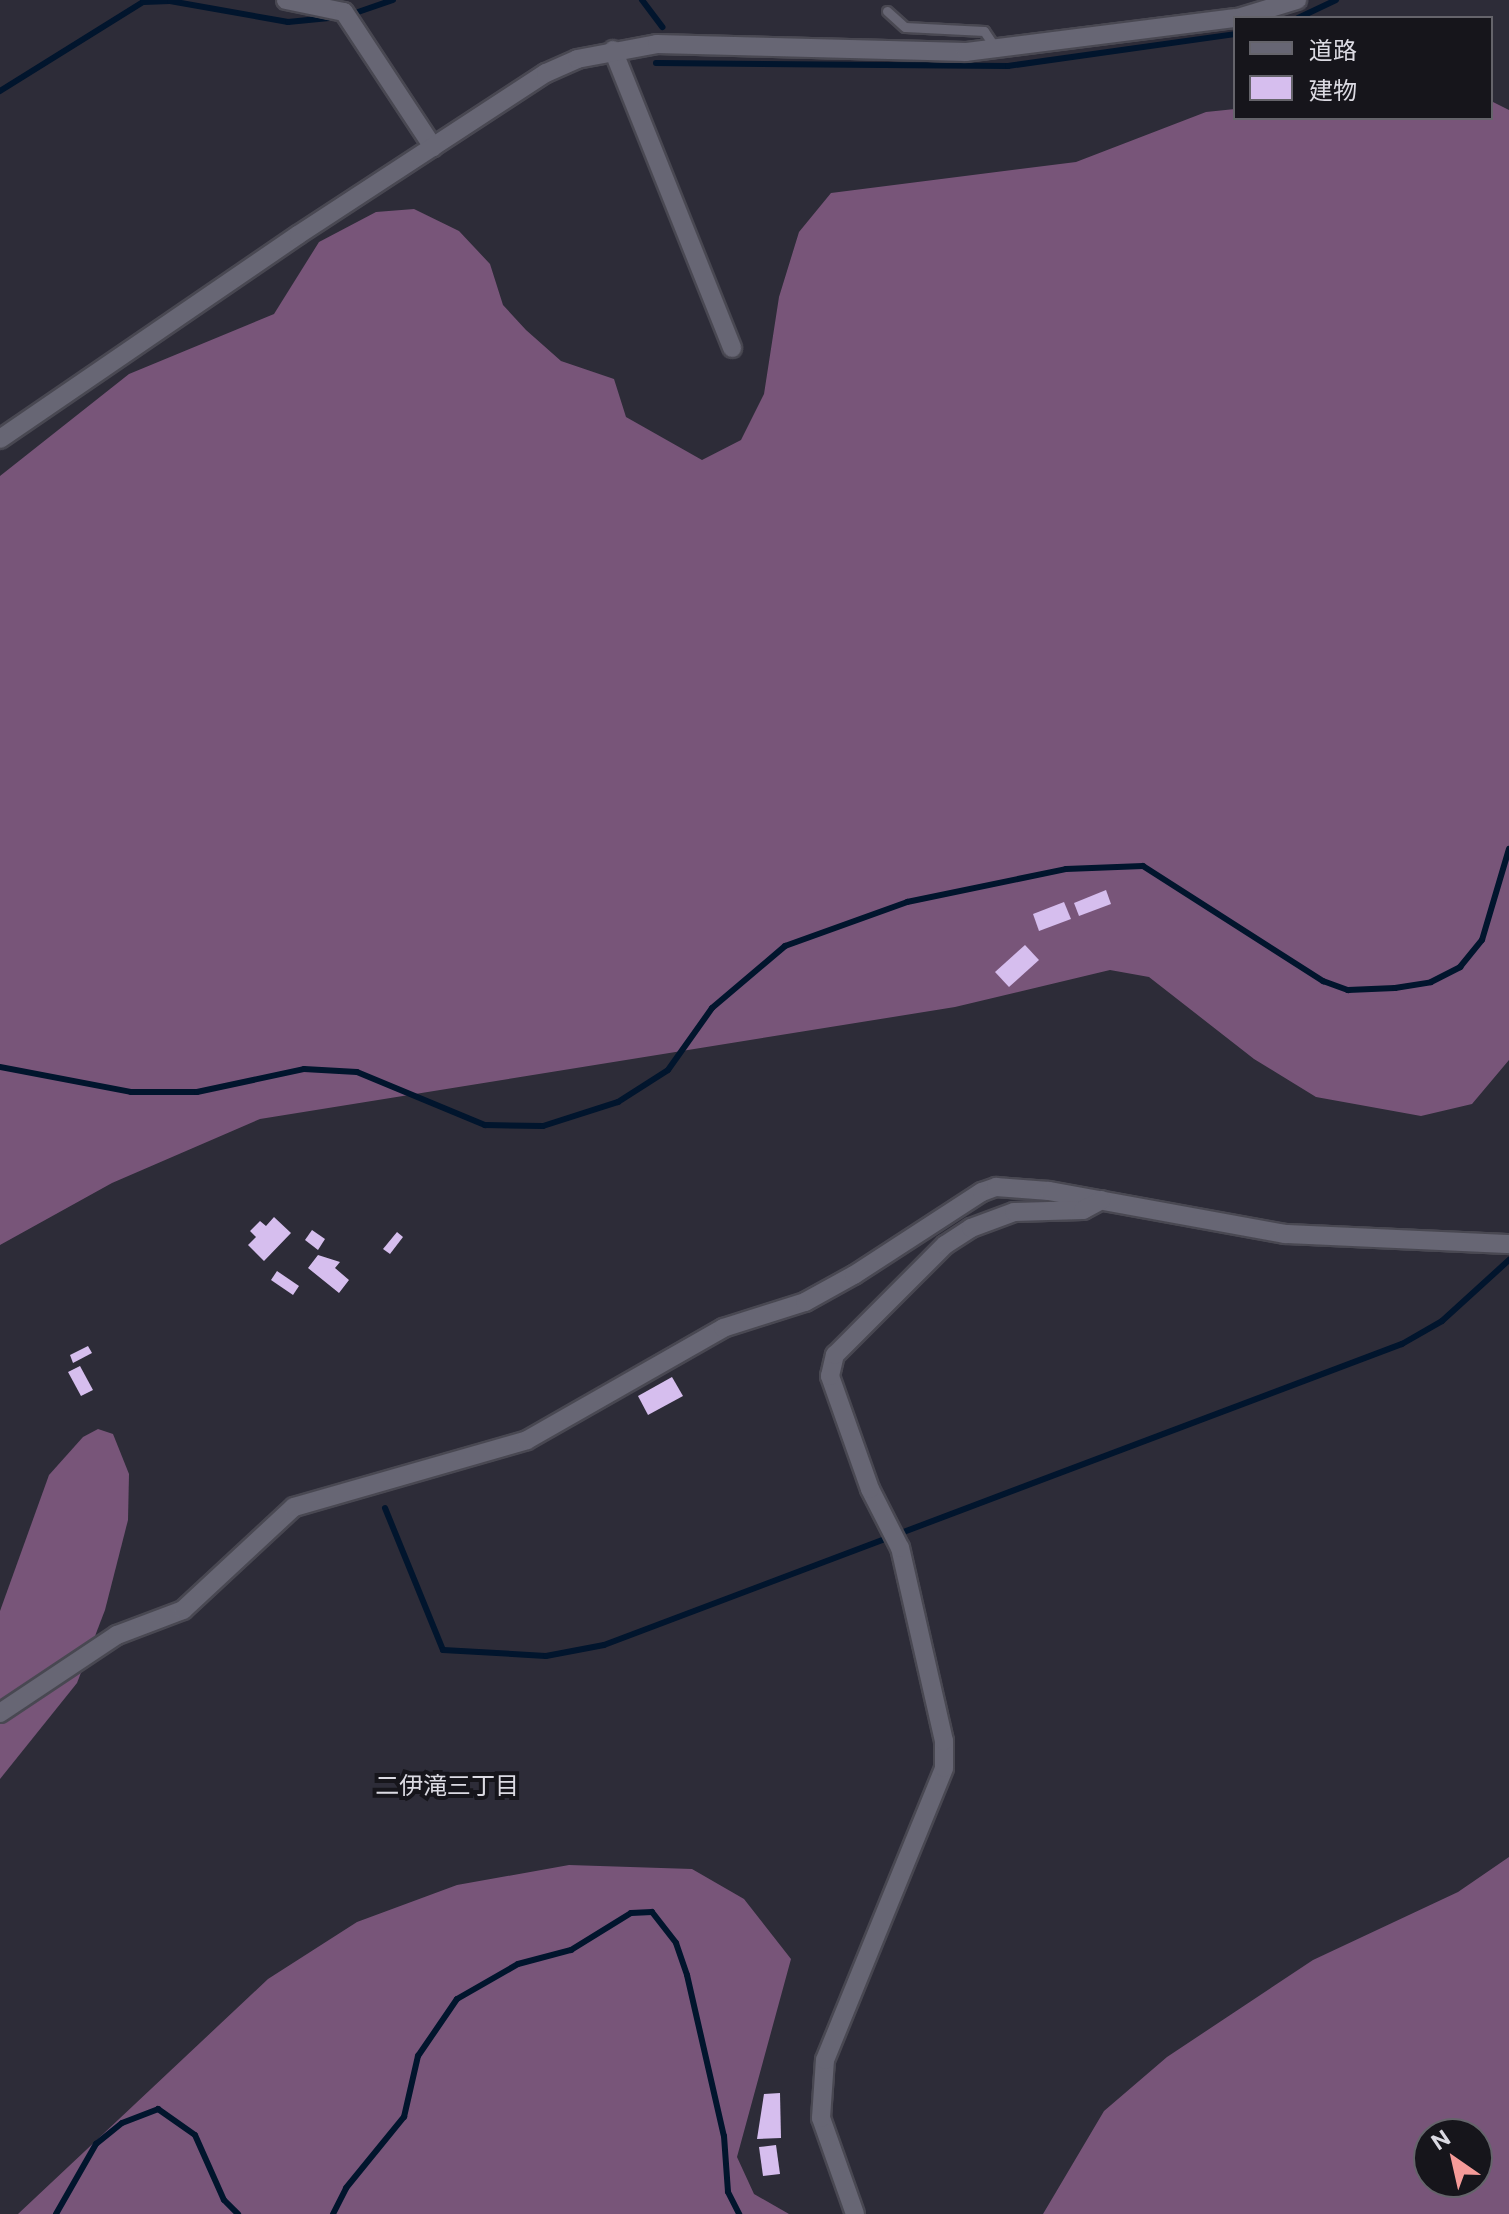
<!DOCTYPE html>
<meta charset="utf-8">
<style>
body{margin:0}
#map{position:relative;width:1509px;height:2214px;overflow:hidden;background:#2d2c38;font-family:"Public Sans","Noto Sans JP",sans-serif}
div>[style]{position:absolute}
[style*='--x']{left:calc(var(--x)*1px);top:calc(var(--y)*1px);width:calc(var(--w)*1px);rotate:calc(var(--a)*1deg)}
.forest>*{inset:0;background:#785579}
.stream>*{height:6px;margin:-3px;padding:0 3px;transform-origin:3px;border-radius:3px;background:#01152d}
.building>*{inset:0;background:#d6beee}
.roads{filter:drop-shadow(2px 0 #494852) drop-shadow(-2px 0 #494852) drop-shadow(0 2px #494852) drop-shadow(0 -2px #494852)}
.service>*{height:9px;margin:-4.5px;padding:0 4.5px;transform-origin:4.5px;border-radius:4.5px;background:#676674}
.minor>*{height:18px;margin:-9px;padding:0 9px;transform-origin:9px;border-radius:9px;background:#676674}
span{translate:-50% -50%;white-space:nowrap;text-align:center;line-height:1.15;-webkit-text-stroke:8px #16151b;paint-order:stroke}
.neighbourhood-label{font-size:24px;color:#dbdae2}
.legend{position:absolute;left:1233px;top:16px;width:260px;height:104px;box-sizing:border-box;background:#16151b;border:2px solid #65646b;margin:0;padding:10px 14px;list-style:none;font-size:24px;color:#dbdae2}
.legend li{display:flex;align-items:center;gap:16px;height:40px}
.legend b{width:40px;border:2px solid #65646b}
.north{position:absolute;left:1413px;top:2118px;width:80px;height:80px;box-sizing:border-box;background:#16151b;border:2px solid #65646b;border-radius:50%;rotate:326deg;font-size:22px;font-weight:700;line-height:32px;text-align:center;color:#dbdae2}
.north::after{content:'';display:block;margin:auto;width:28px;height:36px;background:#f59b99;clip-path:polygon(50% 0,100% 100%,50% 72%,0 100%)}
</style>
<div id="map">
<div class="forest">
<i style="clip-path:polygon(1491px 101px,1509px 110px,1509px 1060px,1472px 1104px,1421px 1116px,1316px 1097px,1254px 1059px,1149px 977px,1110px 970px,955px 1007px,260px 1119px,112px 1183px,0 1245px,0 476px,129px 374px,274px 314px,319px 242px,376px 212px,414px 209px,459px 231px,490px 264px,503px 305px,526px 330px,561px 361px,614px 379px,626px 417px,702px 460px,741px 440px,764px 394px,779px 297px,799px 232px,831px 193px,1076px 162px,1206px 112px,1235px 109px,1235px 118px,1491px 118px)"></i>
<i style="clip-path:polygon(98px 1429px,113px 1434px,129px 1474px,128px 1520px,105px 1610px,77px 1683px,0 1779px,0 1611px,49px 1475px,83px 1437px)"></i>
<i style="clip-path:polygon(evenodd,1509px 1857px,1509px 2214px,1043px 2214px,1104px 2111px,1167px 2057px,1313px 1960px,1458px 1892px,1509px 1857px,1477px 2134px,1477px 2182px,1429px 2182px,1429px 2134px,1477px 2134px)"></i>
<i style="clip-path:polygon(569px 1865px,692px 1869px,744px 1899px,791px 1959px,737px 2157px,754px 2194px,789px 2214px,18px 2214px,268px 1979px,357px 1922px,457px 1885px)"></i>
</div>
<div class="stream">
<i style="--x:642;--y:0;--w:34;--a:53"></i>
<i style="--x:358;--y:12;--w:37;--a:-19"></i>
<i style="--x:1298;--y:18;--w:42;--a:-25.3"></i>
<i style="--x:656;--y:63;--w:352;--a:0.5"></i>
<i style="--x:1008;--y:66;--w:229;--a:-8"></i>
<i style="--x:0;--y:91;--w:168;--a:-31.9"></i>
<i style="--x:143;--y:2;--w:27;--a:-2"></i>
<i style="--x:170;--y:1;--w:120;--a:10.1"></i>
<i style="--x:288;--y:22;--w:41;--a:-5.6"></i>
<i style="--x:0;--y:1067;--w:133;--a:10.8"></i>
<i style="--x:131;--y:1092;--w:66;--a:0"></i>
<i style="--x:197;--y:1092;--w:109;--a:-12.1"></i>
<i style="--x:304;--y:1069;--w:53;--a:3.2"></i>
<i style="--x:357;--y:1072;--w:139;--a:22.5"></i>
<i style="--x:485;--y:1125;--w:58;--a:1"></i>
<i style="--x:543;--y:1126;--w:79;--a:-17.7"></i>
<i style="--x:618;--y:1102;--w:59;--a:-32.6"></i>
<i style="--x:668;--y:1070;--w:76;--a:-54.6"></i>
<i style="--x:712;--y:1008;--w:96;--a:-40.3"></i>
<i style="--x:785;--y:946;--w:130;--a:-19.8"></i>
<i style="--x:907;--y:902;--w:162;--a:-11.7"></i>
<i style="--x:1066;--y:869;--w:77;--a:-2.2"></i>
<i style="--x:1143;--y:866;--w:214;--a:32.6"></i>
<i style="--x:1323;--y:981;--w:27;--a:20"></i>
<i style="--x:1348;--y:990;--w:47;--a:-2.4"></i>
<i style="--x:1395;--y:988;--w:36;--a:-9"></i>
<i style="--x:1431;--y:982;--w:33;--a:-27"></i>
<i style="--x:1460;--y:967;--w:35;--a:-51"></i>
<i style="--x:1482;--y:940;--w:95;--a:-73.5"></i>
<i style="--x:385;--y:1508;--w:153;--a:67.8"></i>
<i style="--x:443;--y:1650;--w:103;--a:3.3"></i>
<i style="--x:546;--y:1656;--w:59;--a:-10.7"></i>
<i style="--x:604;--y:1645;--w:853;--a:-20.67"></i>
<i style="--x:1402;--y:1344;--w:46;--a:-29.9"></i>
<i style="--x:1442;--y:1321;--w:91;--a:-42.3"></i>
<i style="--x:56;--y:2214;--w:81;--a:-60.3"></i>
<i style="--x:96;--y:2144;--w:33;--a:-39"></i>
<i style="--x:122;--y:2123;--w:39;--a:-21"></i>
<i style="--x:158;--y:2109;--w:45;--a:35.1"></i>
<i style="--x:195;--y:2135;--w:71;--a:66"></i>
<i style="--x:224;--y:2200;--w:20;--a:45"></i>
<i style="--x:333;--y:2214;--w:29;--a:-63"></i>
<i style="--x:346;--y:2188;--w:92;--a:-50.8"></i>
<i style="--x:404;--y:2117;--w:63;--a:-77.1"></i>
<i style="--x:418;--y:2056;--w:69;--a:-55.6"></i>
<i style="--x:457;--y:1999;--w:70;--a:-29.8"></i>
<i style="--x:518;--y:1964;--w:55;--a:-14.8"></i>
<i style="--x:571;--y:1950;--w:70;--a:-31.7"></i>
<i style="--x:631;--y:1913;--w:21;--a:-3"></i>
<i style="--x:652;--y:1912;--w:39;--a:52"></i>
<i style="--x:676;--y:1943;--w:34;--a:71"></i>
<i style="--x:687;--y:1975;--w:165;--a:77.1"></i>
<i style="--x:724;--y:2136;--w:56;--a:85.9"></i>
<i style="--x:728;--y:2192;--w:25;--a:63"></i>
</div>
<div class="building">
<i style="clip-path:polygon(1106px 890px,1111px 904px,1079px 916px,1074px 903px)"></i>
<i style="clip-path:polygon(1064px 902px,1071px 919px,1039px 931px,1033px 914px)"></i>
<i style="clip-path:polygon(1025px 945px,1039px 960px,1009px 987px,995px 972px)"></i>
<i style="clip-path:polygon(274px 1217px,291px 1233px,264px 1261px,248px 1245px,256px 1237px,250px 1231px,260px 1221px,266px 1226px)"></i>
<i style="clip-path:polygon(312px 1230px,325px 1239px,318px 1250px,305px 1240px)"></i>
<i style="clip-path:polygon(397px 1232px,403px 1237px,390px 1254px,383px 1249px)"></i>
<i style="clip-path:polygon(318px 1255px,340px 1262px,335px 1268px,349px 1280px,339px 1293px,308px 1268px)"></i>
<i style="clip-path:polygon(277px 1271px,299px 1286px,293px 1295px,271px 1280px)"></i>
<i style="clip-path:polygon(88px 1346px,92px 1353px,73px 1363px,70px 1355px)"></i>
<i style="clip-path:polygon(80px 1366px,93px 1390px,81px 1396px,68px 1372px)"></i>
<i style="clip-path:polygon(672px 1377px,683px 1396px,648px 1415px,638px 1396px)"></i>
<i style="clip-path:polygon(780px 2093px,781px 2138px,757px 2139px,764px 2094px)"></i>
<i style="clip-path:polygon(776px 2145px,780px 2174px,763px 2176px,759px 2147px)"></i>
</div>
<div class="roads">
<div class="service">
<i style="--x:887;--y:11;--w:24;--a:42"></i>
<i style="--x:905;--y:27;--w:79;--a:2.9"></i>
<i style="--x:984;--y:31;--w:22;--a:56"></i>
</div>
<div class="minor">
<i style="--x:286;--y:0;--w:59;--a:11.7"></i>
<i style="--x:344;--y:12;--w:162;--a:56.6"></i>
<i style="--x:1238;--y:18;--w:62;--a:-17"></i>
<i style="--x:613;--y:50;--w:321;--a:68.2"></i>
<i style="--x:0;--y:439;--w:361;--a:-34.4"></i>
<i style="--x:298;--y:235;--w:296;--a:-33.2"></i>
<i style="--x:546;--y:73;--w:34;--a:-24"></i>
<i style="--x:577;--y:59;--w:81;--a:-10.6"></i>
<i style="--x:657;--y:44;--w:309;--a:1.5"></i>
<i style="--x:966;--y:52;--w:271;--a:-7.2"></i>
<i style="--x:0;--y:1713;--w:141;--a:-33.7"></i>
<i style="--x:117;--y:1635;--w:71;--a:-20.7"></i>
<i style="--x:183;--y:1610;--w:151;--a:-42.9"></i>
<i style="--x:294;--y:1507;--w:242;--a:-16"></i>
<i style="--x:527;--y:1440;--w:226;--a:-29.7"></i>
<i style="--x:723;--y:1328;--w:86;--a:-17.6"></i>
<i style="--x:805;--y:1302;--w:56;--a:-28.9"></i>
<i style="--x:854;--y:1275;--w:153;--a:-33"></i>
<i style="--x:982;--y:1192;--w:15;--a:-20"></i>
<i style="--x:996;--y:1187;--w:53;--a:4.3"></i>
<i style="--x:1049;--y:1191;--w:240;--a:10.3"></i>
<i style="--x:1285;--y:1234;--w:224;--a:2.6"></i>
<i style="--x:855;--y:2214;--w:102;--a:-109.5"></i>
<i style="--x:821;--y:2118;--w:58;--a:-86.1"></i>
<i style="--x:825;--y:2060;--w:315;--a:-67.8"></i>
<i style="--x:944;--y:1768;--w:27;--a:-90"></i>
<i style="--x:944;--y:1741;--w:198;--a:-102.8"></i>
<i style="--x:900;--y:1548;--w:66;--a:-117"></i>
<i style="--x:870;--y:1489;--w:120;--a:-109.5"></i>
<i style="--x:830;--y:1376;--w:22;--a:-77"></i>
<i style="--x:835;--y:1355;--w:156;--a:-45"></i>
<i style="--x:945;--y:1245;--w:31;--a:-33"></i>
<i style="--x:971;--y:1228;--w:46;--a:-20.4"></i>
<i style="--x:1014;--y:1212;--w:69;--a:-1.7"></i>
<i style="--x:1083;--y:1210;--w:21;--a:-28"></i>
</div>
</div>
<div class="neighbourhood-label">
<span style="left:447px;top:1786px">二伊滝三丁目</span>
</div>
<ul class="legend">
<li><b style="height:10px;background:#676674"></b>道路</li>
<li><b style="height:22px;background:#d6beee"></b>建物</li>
</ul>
<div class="north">N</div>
</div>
